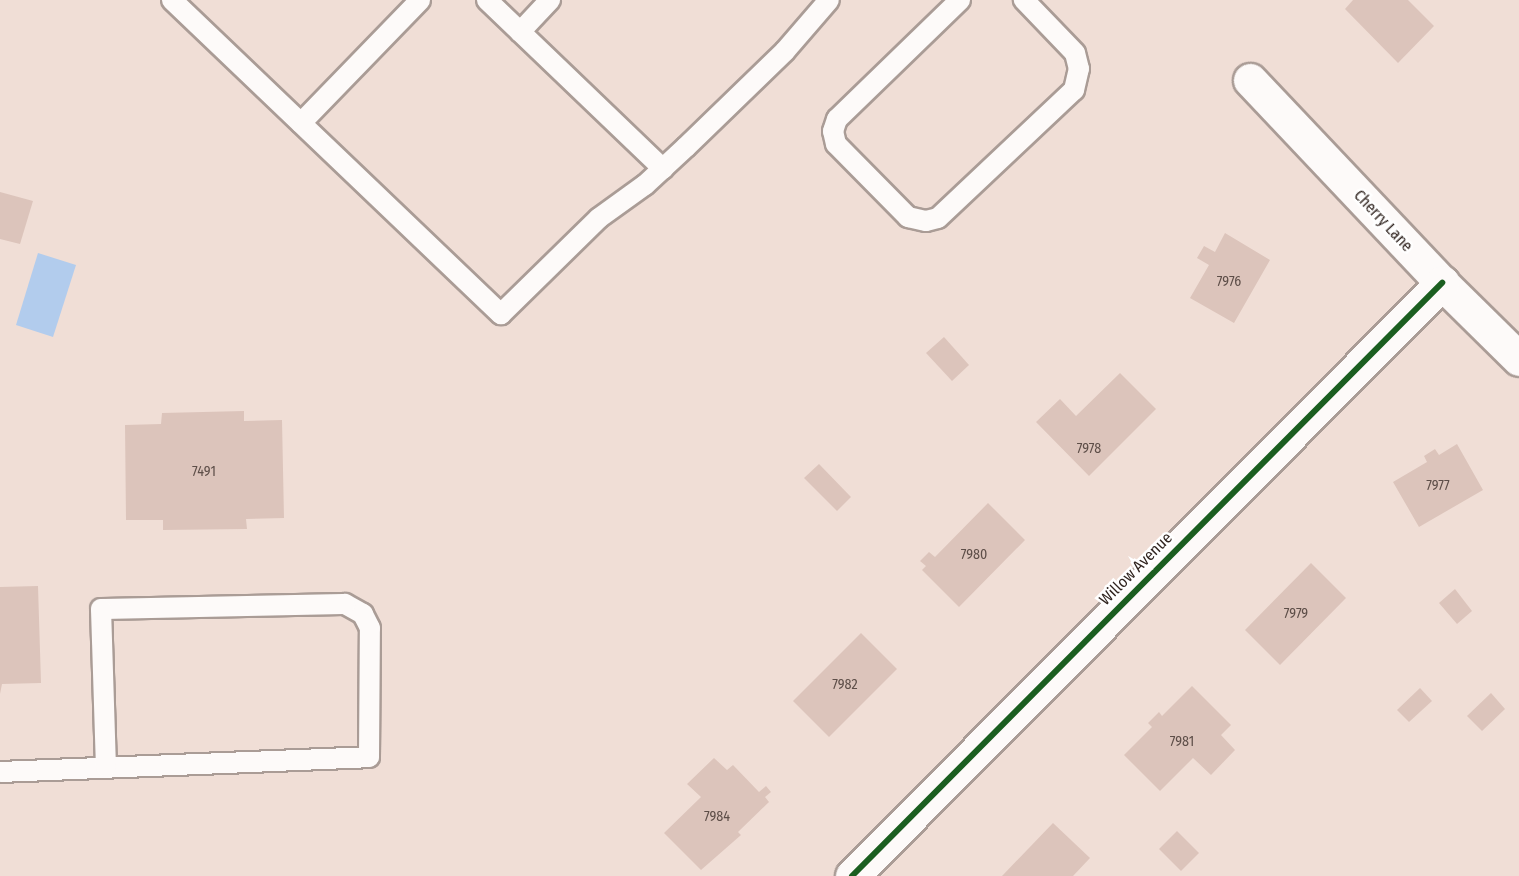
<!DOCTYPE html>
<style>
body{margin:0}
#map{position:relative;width:1519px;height:876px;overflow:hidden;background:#f0ded6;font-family:"Fira Sans Condensed",sans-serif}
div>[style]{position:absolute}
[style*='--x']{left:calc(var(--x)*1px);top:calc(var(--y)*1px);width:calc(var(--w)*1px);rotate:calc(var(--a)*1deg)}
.water>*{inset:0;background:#b2cced}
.building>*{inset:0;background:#dcc4bb}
.roads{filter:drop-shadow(2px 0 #aa9c96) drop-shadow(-2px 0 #aa9c96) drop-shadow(0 2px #aa9c96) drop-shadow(0 -2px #aa9c96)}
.service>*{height:20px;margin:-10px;padding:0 10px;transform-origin:10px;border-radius:10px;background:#fdfaf9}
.minor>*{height:33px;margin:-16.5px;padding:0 16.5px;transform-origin:16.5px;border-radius:16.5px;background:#fdfaf9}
.cycleway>*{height:6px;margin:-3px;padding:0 3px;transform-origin:3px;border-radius:3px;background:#1b5e20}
span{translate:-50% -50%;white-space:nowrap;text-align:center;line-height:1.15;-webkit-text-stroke:5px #fff;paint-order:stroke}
.number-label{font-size:14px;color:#5d4e48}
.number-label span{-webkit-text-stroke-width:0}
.street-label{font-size:16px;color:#30241f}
</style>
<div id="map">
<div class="water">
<i style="clip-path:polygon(38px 253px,76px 265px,53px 337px,16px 325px)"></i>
</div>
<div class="building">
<i style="clip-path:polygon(1353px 0,1408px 0,1434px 26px,1398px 63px,1345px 9px)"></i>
<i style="clip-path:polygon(0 192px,33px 201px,20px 244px,0 239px)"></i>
<i style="clip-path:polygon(1225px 233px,1270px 260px,1234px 323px,1190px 298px,1209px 265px,1197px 258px,1204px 246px,1215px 252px)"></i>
<i style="clip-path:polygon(944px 337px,969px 365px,952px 381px,926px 353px)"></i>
<i style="clip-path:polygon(1120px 373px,1156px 409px,1089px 476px,1036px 422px,1060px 399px,1076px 416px)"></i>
<i style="clip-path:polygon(244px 411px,244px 421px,282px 420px,284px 518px,246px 519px,247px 529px,163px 530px,163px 520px,126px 520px,125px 425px,161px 424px,162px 413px)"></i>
<i style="clip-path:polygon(1457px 444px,1483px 490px,1419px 527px,1393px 482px,1427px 462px,1424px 456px,1435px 449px,1439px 455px)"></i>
<i style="clip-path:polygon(819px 464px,851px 497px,837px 511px,804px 478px)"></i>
<i style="clip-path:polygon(988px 503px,1025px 540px,959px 607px,922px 570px,926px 566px,920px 561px,929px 552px,935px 557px)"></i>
<i style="clip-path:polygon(1311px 563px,1346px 598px,1280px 665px,1245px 630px)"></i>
<i style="clip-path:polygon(38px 586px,41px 683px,2px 684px,0 694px,0 587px)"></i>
<i style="clip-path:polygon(1455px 589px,1472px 611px,1457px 624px,1439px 603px)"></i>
<i style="clip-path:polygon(861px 633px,897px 669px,829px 737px,793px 701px)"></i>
<i style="clip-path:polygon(1192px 686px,1231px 725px,1221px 735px,1235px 750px,1211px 775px,1193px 758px,1160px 791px,1124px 755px,1152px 727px,1148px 723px,1159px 712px,1162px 716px)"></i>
<i style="clip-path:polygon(1420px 688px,1432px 701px,1409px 722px,1397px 710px)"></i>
<i style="clip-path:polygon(1491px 693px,1505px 709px,1482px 731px,1467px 716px)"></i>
<i style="clip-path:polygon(714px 758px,727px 770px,733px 765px,759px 792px,766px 786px,771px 792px,765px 797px,769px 802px,738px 832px,741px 835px,701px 870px,664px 833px,701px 797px,687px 784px)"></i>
<i style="clip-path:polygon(1053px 823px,1090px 858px,1073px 876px,1002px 876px)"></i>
<i style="clip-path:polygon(1177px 831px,1199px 853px,1181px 871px,1159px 849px)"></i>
</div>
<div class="roads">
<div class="service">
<i style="--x:172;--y:0;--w:455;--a:43.7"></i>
<i style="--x:501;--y:314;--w:137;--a:-44.4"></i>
<i style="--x:599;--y:218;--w:57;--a:-35.7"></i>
<i style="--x:645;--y:185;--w:56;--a:-42.8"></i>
<i style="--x:686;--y:147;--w:138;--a:-44.1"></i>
<i style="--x:785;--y:51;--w:67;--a:-49.2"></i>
<i style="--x:487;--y:0;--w:244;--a:43.8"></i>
<i style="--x:960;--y:0;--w:171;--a:135.9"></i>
<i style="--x:837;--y:119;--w:13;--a:108"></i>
<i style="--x:833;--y:131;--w:13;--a:77"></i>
<i style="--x:836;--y:144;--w:103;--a:45.4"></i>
<i style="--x:908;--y:217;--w:18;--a:13"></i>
<i style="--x:926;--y:221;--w:12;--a:-14"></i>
<i style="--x:938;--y:218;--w:187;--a:-43.3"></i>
<i style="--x:1074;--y:90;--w:22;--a:-77"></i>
<i style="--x:1079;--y:69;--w:16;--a:-104"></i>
<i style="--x:1075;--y:53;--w:74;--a:-133.9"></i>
<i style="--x:520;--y:32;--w:44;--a:-46.8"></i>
<i style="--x:301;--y:123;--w:171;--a:-45.9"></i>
<i style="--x:0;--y:772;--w:369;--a:-2.3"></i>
<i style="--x:369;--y:757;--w:129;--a:-89.6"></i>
<i style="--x:370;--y:628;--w:16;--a:-117"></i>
<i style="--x:363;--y:614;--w:21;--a:-151"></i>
<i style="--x:345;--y:604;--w:244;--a:178.8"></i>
<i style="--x:101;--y:609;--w:158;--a:88.2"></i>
</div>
<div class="minor">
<i style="--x:1250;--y:80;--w:279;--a:46.6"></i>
<i style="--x:1442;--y:283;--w:108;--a:44.6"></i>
<i style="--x:852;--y:876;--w:837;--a:-45.15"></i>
</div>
</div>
<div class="cycleway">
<i style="--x:852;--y:876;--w:837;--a:-45.15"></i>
</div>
<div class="number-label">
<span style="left:1229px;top:282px">7976</span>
<span style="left:1089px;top:449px">7978</span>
<span style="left:204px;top:472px">7491</span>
<span style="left:1438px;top:486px">7977</span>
<span style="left:974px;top:555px">7980</span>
<span style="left:1296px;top:614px">7979</span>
<span style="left:845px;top:685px">7982</span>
<span style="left:1182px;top:742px">7981</span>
<span style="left:717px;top:817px">7984</span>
</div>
<div class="street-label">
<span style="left:1383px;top:221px;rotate:47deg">Cherry Lane</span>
<span style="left:1136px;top:569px;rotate:-45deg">Willow Avenue</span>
</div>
</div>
